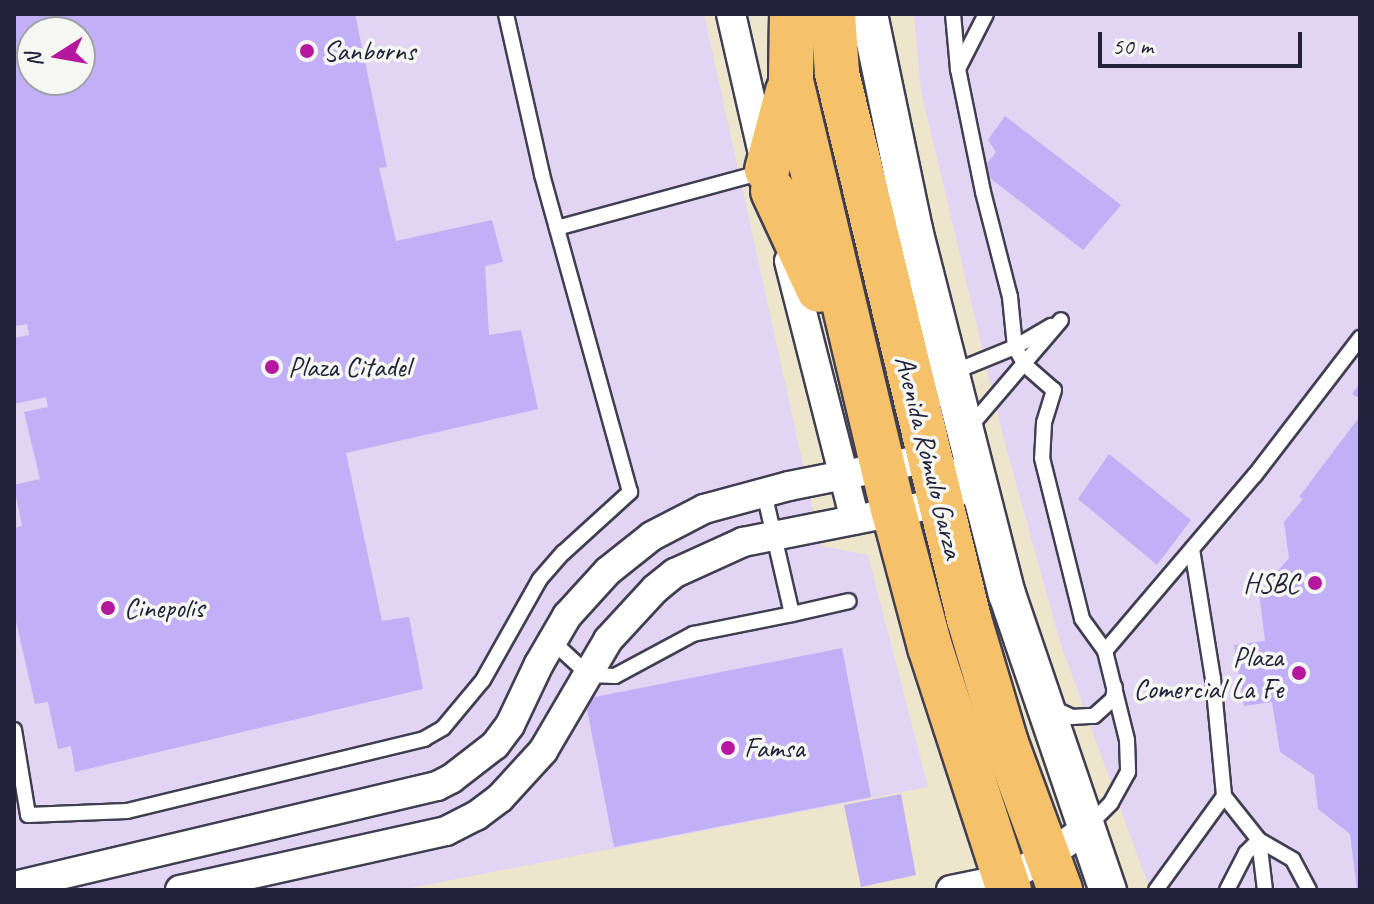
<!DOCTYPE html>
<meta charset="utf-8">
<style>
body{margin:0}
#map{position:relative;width:1374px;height:904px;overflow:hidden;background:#ede6cc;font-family:Caveat,sans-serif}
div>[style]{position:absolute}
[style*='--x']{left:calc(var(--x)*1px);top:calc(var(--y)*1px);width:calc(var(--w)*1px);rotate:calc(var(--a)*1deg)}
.built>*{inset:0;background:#e2d4f3}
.building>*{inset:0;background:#c1b0f6}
.roads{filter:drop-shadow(2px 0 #403f51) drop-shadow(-2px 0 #403f51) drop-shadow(0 2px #403f51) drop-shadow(0 -2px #403f51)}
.service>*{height:14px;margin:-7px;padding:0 7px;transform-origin:7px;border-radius:7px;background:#fff}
.minor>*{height:28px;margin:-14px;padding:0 14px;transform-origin:14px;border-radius:14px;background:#fff}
.tertiary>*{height:36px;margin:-18px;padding:0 18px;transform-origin:18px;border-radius:18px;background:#fff}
.primary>*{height:44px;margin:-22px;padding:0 22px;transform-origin:22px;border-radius:22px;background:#f6c16b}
.dots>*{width:22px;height:22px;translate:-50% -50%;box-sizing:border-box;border:4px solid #f6f6f2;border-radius:50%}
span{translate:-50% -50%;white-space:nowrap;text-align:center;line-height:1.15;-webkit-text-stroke:7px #f6f6f2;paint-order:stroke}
.poi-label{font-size:28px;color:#22223b}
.left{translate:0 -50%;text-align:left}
.right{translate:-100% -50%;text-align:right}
.street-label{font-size:28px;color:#22223b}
.frame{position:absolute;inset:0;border:16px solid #22223b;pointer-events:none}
.north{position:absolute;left:16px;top:16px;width:80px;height:80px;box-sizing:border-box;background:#f6f6f2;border:2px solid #a1a1a9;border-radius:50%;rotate:259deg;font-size:22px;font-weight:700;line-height:32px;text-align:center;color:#22223b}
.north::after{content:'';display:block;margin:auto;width:28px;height:36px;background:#b5179e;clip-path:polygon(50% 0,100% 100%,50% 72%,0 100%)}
.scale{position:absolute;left:1098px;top:32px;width:204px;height:36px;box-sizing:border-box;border:4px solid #22223b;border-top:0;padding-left:10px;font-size:24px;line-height:28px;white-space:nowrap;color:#22223b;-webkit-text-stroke:6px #f6f6f2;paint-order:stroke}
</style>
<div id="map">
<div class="built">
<i style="clip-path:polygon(evenodd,14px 14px,704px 14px,821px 546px,868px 555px,928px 787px,400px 890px,14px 890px,14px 14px,32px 32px,80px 32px,80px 80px,32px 80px,32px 32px)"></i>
<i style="clip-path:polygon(914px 14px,1360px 14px,1360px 890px,1150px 890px,1060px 642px,1004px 440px,921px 91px)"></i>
</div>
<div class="building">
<i style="clip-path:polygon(evenodd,14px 14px,355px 14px,387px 167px,379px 168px,396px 241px,492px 220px,503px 262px,485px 266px,489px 335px,521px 330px,538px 409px,346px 453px,382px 621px,409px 617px,423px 689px,75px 772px,71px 746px,58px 749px,48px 702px,35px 704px,14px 613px,14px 528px,22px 526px,14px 485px,40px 479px,24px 412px,48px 407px,46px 397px,14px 404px,14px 338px,29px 335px,27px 324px,14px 326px,14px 14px,32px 32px,80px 32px,80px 80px,32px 80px,32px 32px)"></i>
<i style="clip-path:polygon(1005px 116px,1121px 205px,1083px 250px,981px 171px,996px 152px,988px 140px)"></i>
<i style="clip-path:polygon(1360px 383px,1360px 399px,1352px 394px)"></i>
<i style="clip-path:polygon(1360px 416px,1360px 890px,1357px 890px,1350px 834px,1318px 809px,1314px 775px,1280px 752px,1272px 702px,1244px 706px,1234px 645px,1265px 641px,1259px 592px,1289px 558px,1284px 522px,1303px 499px,1299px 497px)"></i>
<i style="clip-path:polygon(1109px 454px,1191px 520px,1157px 565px,1078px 499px)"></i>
<i style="clip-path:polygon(842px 648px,871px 797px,614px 847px,585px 699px)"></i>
<i style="clip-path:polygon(901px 794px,916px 875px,861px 887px,844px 805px)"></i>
</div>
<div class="roads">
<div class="service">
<i style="--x:953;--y:14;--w:55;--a:84.8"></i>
<i style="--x:986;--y:14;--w:62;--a:117"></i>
<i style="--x:958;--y:69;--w:126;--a:78.5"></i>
<i style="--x:983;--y:192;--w:108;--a:75.6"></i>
<i style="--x:1010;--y:297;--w:50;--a:84.3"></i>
<i style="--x:1015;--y:347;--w:21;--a:61"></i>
<i style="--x:1025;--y:365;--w:38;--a:41"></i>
<i style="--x:1054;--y:390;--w:34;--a:107"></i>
<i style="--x:1044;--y:423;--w:35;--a:93"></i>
<i style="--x:1042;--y:458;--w:166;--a:76"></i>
<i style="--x:1082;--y:619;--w:39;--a:54"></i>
<i style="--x:1105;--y:651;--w:92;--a:76.1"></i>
<i style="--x:1127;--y:740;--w:32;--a:88"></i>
<i style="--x:1128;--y:772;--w:35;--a:119"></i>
<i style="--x:1111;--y:803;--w:33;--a:135"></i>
<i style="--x:557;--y:228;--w:213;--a:-15.2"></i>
<i style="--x:951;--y:373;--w:69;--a:-22.1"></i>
<i style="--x:1015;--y:347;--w:42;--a:-30.3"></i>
<i style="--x:968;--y:429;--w:143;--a:-49.5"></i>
<i style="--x:1192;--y:549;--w:132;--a:80.8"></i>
<i style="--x:1213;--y:679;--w:118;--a:84.6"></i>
<i style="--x:1224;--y:796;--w:56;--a:51.5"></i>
<i style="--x:1259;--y:840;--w:39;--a:30"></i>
<i style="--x:1293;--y:860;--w:34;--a:62"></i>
<i style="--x:792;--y:614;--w:58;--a:-12.8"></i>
<i style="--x:552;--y:641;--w:50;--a:42.6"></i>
<i style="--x:589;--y:675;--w:26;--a:2"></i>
<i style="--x:615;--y:676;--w:89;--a:-28.3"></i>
<i style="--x:693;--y:634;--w:101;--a:-11.4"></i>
<i style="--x:792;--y:614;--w:124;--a:-103"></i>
<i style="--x:1105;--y:651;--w:231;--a:-49.6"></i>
<i style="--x:1255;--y:475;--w:173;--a:-52.5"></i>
<i style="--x:1051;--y:707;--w:23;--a:25"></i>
<i style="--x:1072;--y:717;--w:22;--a:-3"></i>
<i style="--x:1094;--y:716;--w:25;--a:-42"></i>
<i style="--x:1113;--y:699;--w:12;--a:-81"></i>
<i style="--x:14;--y:730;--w:86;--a:80.6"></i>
<i style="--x:28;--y:815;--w:99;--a:-2.3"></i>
<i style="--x:127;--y:811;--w:306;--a:-13.6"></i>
<i style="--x:424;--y:739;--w:22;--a:-30"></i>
<i style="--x:443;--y:728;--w:62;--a:-50.2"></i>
<i style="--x:483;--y:680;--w:116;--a:-60.6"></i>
<i style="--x:540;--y:579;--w:35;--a:-49"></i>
<i style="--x:563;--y:553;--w:91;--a:-42.3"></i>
<i style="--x:630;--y:492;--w:330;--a:-105.5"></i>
<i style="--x:542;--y:174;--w:164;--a:-102.7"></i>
<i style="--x:1259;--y:840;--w:50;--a:83.2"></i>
<i style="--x:1156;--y:890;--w:116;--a:-54.1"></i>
<i style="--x:1227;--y:890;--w:42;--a:-62.8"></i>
<i style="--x:1246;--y:853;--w:18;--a:-45"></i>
</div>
<div class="minor">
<i style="--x:731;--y:14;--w:152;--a:77.1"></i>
<i style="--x:789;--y:261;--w:267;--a:75.7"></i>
<i style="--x:14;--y:886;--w:435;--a:-13.3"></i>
<i style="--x:437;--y:786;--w:16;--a:-27"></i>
<i style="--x:451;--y:779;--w:56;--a:-37.7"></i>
<i style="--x:495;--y:745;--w:25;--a:-53"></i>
<i style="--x:510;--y:725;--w:68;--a:-64.6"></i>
<i style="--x:539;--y:664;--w:56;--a:-59.7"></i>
<i style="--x:567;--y:616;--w:61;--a:-47.7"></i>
<i style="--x:608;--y:571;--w:56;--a:-38.5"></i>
<i style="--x:652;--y:536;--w:59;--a:-27.4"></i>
<i style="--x:704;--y:509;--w:88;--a:-15.1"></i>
<i style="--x:789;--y:486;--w:143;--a:-11.3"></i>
<i style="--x:929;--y:458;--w:66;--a:38.3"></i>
<i style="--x:180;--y:890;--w:272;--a:-12.5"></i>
<i style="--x:446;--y:831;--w:34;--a:-27"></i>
<i style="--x:476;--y:816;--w:30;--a:-37"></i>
<i style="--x:500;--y:798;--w:64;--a:-47.5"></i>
<i style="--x:543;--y:751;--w:129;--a:-59.6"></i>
<i style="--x:608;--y:640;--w:69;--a:-47.3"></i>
<i style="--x:655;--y:589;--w:26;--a:-39"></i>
<i style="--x:675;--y:573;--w:75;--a:-24.5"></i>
<i style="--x:743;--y:542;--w:201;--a:-11.2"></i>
<i style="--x:951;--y:890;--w:55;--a:-11.5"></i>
<i style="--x:1005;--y:879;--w:49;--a:-28.1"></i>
<i style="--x:1048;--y:856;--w:49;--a:-35.9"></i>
</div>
<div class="tertiary">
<i style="--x:869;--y:14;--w:221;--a:78.2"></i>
<i style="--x:914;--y:230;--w:376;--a:75.7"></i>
<i style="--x:1007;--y:594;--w:313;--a:71.2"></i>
</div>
<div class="primary">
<i style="--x:792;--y:14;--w:67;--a:90.9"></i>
<i style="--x:791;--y:81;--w:443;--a:76.6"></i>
<i style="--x:894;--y:512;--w:140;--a:75.1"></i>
<i style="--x:930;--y:647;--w:256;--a:72"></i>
<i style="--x:833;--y:14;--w:59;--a:86.1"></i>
<i style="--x:837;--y:73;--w:562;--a:76.41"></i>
<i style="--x:969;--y:619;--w:129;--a:73.4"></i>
<i style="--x:1006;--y:743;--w:157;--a:69.8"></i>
<i style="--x:767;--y:170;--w:82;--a:-75.1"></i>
<i style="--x:773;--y:191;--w:109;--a:65.1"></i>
</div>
</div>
<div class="dots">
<i style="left:307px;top:51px;background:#b5179e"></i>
<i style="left:272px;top:367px;background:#b5179e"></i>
<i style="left:1315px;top:583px;background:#b5179e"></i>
<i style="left:108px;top:608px;background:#b5179e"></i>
<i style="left:1299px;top:673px;background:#b5179e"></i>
<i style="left:728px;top:748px;background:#b5179e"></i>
</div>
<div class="poi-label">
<span class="left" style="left:323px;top:51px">Sanborns</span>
<span class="left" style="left:288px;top:367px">Plaza Citadel</span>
<span class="right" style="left:1299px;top:583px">HSBC</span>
<span class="left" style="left:124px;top:608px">Cinepolis</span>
<span class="right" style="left:1283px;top:673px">Plaza<br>Comercial La Fe</span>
<span class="left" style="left:744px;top:748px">Famsa</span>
</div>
<div class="street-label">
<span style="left:929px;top:457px;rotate:76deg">Avenida Rómulo Garza</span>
</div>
<div class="frame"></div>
<div class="north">N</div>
<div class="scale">50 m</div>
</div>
